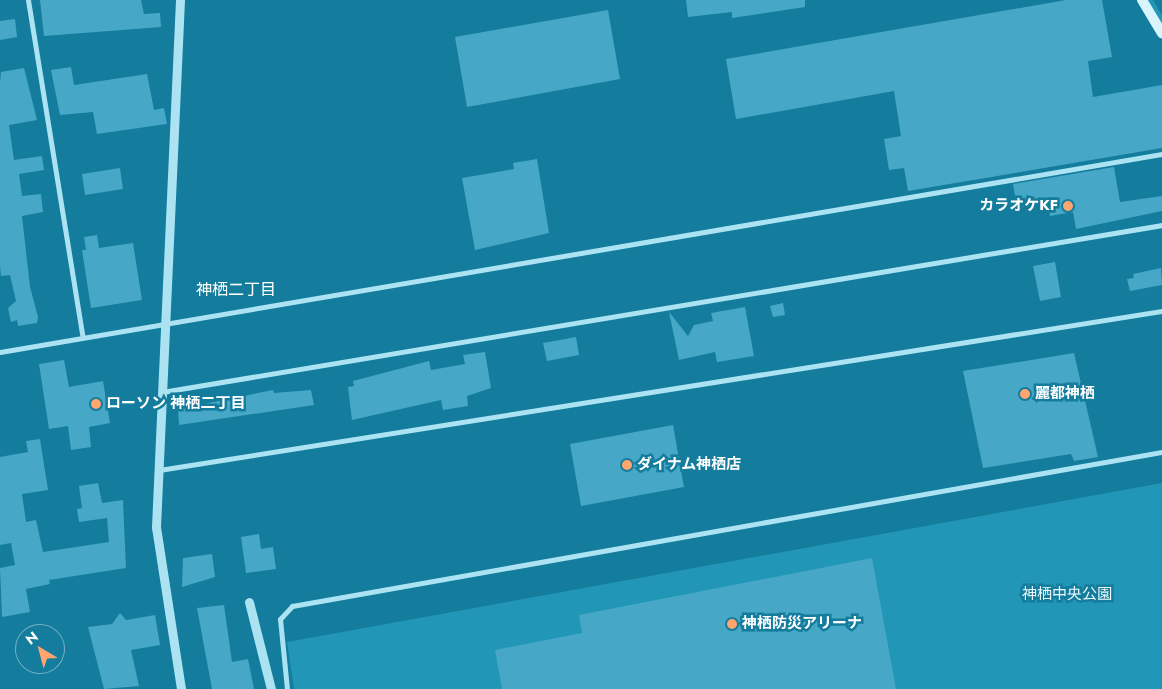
<!DOCTYPE html>
<meta charset="utf-8">
<style>
body{margin:0}
#map{position:relative;width:1162px;height:689px;overflow:hidden;background:#147c9d;font-family:Jost,"Noto Sans JP",sans-serif}
div>[style]{position:absolute}
[style*='--x']{left:calc(var(--x)*1px);top:calc(var(--y)*1px);width:calc(var(--w)*1px);rotate:calc(var(--a)*1deg)}
.green>*{inset:0;background:#2196b7}
.building>*{inset:0;background:#46a8c6}
.minor>*{height:5px;margin:-2.5px;padding:0 2.5px;transform-origin:2.5px;border-radius:2.5px;background:#abe3f3}
.tertiary>*{height:9px;margin:-4.5px;padding:0 4.5px;transform-origin:4.5px;border-radius:4.5px;background:#abe3f3}
.secondary>*{height:10px;margin:-5px;padding:0 5px;transform-origin:5px;border-radius:5px;background:#daf4fd}
.dots>*{width:14px;height:14px;translate:-50% -50%;box-sizing:border-box;border:2px solid #147c9d;border-radius:50%}
span{translate:-50% -50%;white-space:nowrap;text-align:center;line-height:1.15;-webkit-text-stroke:5px #147c9d;paint-order:stroke}
.poi-label{font-size:15px;color:#fff;font-weight:700}
.right{translate:-100% -50%;text-align:right}
.left{translate:0 -50%;text-align:left}
.park-label{font-size:15px;color:#edfbfe}
.neighbourhood-label{font-size:16px;color:#fff}
.north{position:absolute;left:15px;top:624px;width:50px;height:50px;box-sizing:border-box;background:#147c9d;border:1px solid #72b0c4;border-radius:50%;rotate:323deg;font-size:14px;font-weight:700;line-height:20px;text-align:center;color:#fff}
.north::after{content:'';display:block;margin:auto;width:18px;height:22px;background:#ffa56d;clip-path:polygon(50% 0,100% 100%,50% 72%,0 100%)}
</style>
<div id="map">
<div class="green">
<i style="clip-path:polygon(1142px 0,1153px 0,1162px 15px,1162px 33px)"></i>
<i style="clip-path:polygon(1162px 483px,1162px 689px,294px 689px,287px 642px)"></i>
</div>
<div class="building">
<i style="clip-path:polygon(40px 0,141px 0,144px 14px,160px 13px,161px 27px,44px 36px)"></i>
<i style="clip-path:polygon(686px 0,805px 0,805px 7px,732px 18px,732px 12px,688px 17px)"></i>
<i style="clip-path:polygon(1066px 0,1102px 0,1112px 57px,1088px 61px,1093px 97px,1162px 85px,1162px 148px,908px 191px,904px 168px,889px 170px,884px 139px,901px 136px,894px 91px,736px 119px,726px 59px)"></i>
<i style="clip-path:polygon(608px 10px,620px 79px,467px 107px,455px 37px)"></i>
<i style="clip-path:polygon(15px 19px,17px 37px,0 40px,0 21px)"></i>
<i style="clip-path:polygon(71px 67px,74px 85px,147px 74px,154px 110px,164px 108px,167px 124px,97px 134px,93px 112px,60px 115px,51px 70px)"></i>
<i style="clip-path:polygon(24px 68px,37px 120px,9px 125px,14px 160px,42px 156px,44px 170px,19px 174px,22px 196px,41px 194px,43px 212px,22px 216px,30px 287px,38px 317px,37px 323px,18px 326px,17px 320px,11px 322px,8px 308px,16px 301px,10px 275px,1px 276px,0 266px,0 83px,1px 72px)"></i>
<i style="clip-path:polygon(537px 159px,549px 233px,475px 250px,462px 178px,514px 169px,513px 163px)"></i>
<i style="clip-path:polygon(1114px 167px,1120px 202px,1162px 196px,1162px 211px,1076px 229px,1073px 212px,1050px 216px,1048px 203px,1017px 208px,1013px 184px)"></i>
<i style="clip-path:polygon(120px 168px,123px 189px,85px 195px,82px 174px)"></i>
<i style="clip-path:polygon(97px 235px,99px 248px,133px 243px,142px 300px,91px 308px,82px 250px,86px 250px,84px 237px)"></i>
<i style="clip-path:polygon(1055px 262px,1061px 297px,1040px 301px,1033px 266px)"></i>
<i style="clip-path:polygon(1161px 268px,1162px 285px,1130px 291px,1127px 279px,1134px 278px,1133px 274px)"></i>
<i style="clip-path:polygon(783px 303px,785px 315px,773px 317px,770px 306px)"></i>
<i style="clip-path:polygon(745px 307px,754px 356px,717px 362px,715px 352px,679px 360px,669px 312px,688px 336px,694px 325px,713px 321px,711px 313px)"></i>
<i style="clip-path:polygon(576px 337px,579px 355px,547px 361px,543px 343px)"></i>
<i style="clip-path:polygon(485px 352px,491px 388px,467px 396px,468px 406px,443px 410px,441px 400px,352px 420px,348px 387px,354px 386px,353px 381px,429px 361px,431px 370px,465px 364px,463px 355px)"></i>
<i style="clip-path:polygon(1074px 353px,1098px 457px,1074px 461px,1071px 454px,983px 468px,963px 371px)"></i>
<i style="clip-path:polygon(64px 360px,69px 387px,103px 381px,110px 423px,89px 427px,91px 447px,71px 450px,68px 426px,49px 429px,39px 364px)"></i>
<i style="clip-path:polygon(273px 390px,274px 393px,311px 390px,314px 405px,179px 425px,178px 409px)"></i>
<i style="clip-path:polygon(673px 425px,684px 487px,581px 506px,570px 444px)"></i>
<i style="clip-path:polygon(40px 439px,48px 490px,22px 494px,26px 522px,36px 520px,43px 552px,109px 542px,107px 518px,79px 522px,77px 509px,82px 508px,79px 486px,98px 483px,102px 503px,123px 500px,126px 568px,49px 580px,50px 584px,26px 589px,30px 612px,2px 617px,0 568px,15px 565px,11px 543px,0 545px,0 457px,28px 452px,26px 441px)"></i>
<i style="clip-path:polygon(259px 534px,261px 549px,273px 547px,276px 569px,246px 573px,241px 537px)"></i>
<i style="clip-path:polygon(212px 554px,215px 577px,182px 587px,183px 558px)"></i>
<i style="clip-path:polygon(872px 558px,896px 689px,502px 689px,495px 650px,582px 633px,579px 615px)"></i>
<i style="clip-path:polygon(224px 605px,232px 662px,248px 659px,254px 689px,212px 689px,197px 608px)"></i>
<i style="clip-path:polygon(120px 613px,126px 620px,155px 615px,160px 645px,131px 650px,139px 686px,104px 689px,88px 627px,112px 624px)"></i>
</div>
<div class="minor">
<i style="--x:28;--y:0;--w:342;--a:80.8"></i>
<i style="--x:0;--y:352;--w:1179;--a:-9.67"></i>
<i style="--x:162;--y:392;--w:1014;--a:-9.48"></i>
<i style="--x:159;--y:470;--w:1016;--a:-9.01"></i>
<i style="--x:287;--y:689;--w:70;--a:-95.7"></i>
<i style="--x:280;--y:619;--w:18;--a:-47"></i>
<i style="--x:292;--y:606;--w:884;--a:-10.04"></i>
</div>
<div class="tertiary">
<i style="--x:180;--y:0;--w:528;--a:92.61"></i>
<i style="--x:156;--y:527;--w:164;--a:81.2"></i>
<i style="--x:249;--y:602;--w:90;--a:75.8"></i>
</div>
<div class="secondary">
<i style="--x:1142;--y:0;--w:39;--a:59"></i>
</div>
<div class="dots">
<i style="left:1068px;top:206px;background:#ffa56d"></i>
<i style="left:1025px;top:394px;background:#ffa56d"></i>
<i style="left:96px;top:404px;background:#ffa56d"></i>
<i style="left:627px;top:465px;background:#ffa56d"></i>
<i style="left:732px;top:624px;background:#ffa56d"></i>
</div>
<div class="poi-label">
<span class="right" style="left:1058px;top:206px">カラオケKF</span>
<span class="left" style="left:1035px;top:394px">麗都神栖</span>
<span class="left" style="left:106px;top:404px">ローソン 神栖二丁目</span>
<span class="left" style="left:637px;top:465px">ダイナム神栖店</span>
<span class="left" style="left:742px;top:624px">神栖防災アリーナ</span>
</div>
<div class="park-label">
<span style="left:1067px;top:595px">神栖中央公園</span>
</div>
<div class="neighbourhood-label">
<span style="left:236px;top:290px">神栖二丁目</span>
</div>
<div class="north">N</div>
</div>
